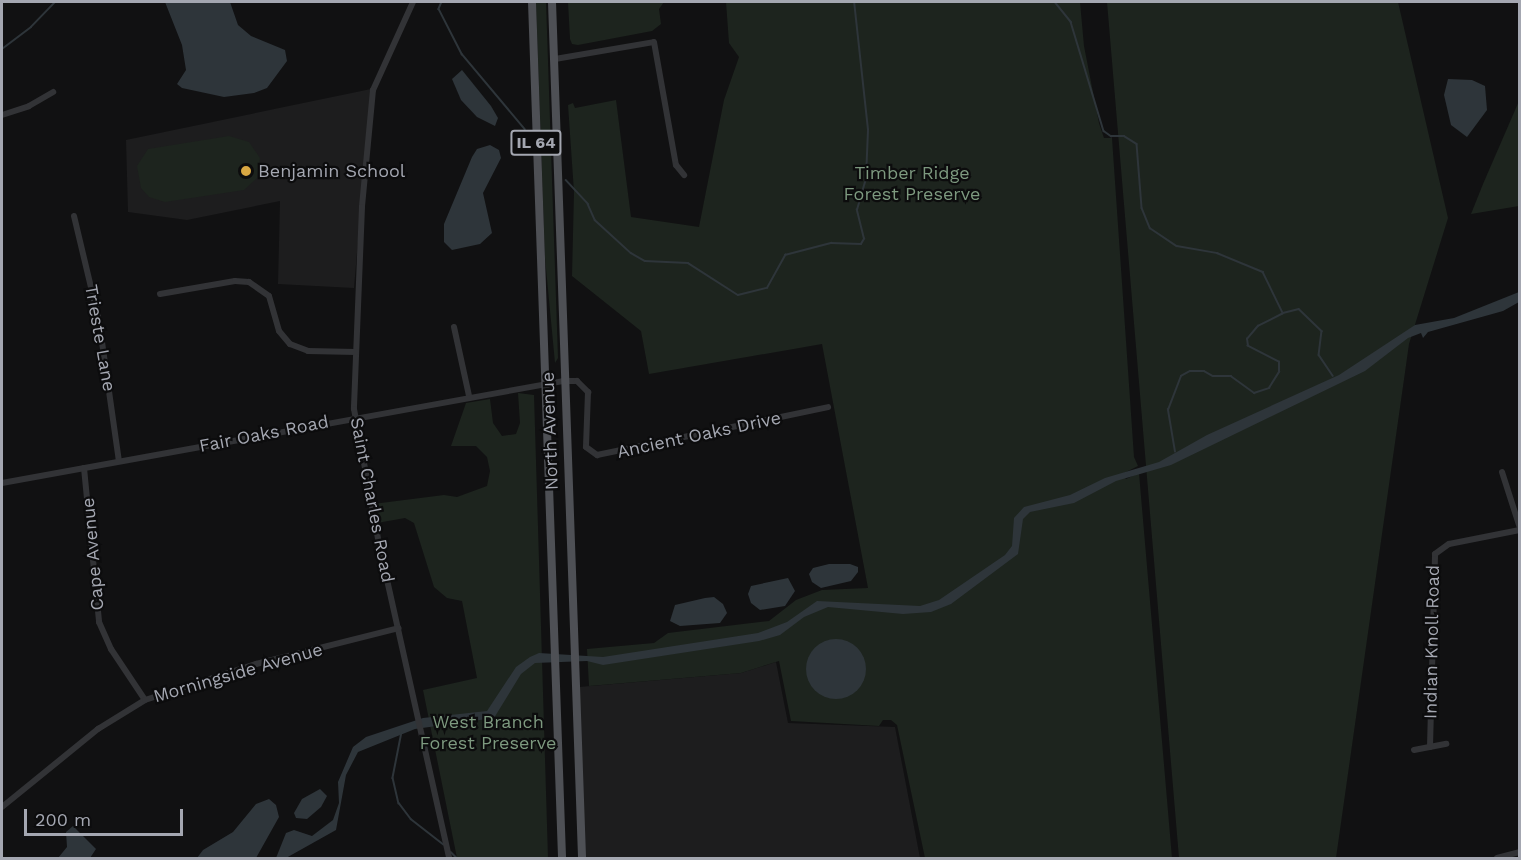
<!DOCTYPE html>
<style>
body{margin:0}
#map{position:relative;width:1521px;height:860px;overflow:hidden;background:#111112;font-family:"Work Sans",sans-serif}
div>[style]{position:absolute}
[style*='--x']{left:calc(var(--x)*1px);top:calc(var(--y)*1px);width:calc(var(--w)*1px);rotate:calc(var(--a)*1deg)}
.built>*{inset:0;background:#1d1d1e}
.green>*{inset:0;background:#1d241e}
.water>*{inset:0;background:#2e353a}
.round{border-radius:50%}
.stream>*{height:1.5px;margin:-0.75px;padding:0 0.75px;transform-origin:0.75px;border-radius:0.75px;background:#2e353a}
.minor>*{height:6px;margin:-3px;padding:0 3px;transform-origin:3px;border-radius:3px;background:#323336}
.major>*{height:8px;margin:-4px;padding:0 4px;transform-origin:4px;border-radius:4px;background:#4e5055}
.dots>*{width:16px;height:16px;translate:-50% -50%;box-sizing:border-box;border:3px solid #0c0c0d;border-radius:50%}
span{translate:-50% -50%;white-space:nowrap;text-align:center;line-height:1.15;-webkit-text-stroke:4.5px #0c0c0d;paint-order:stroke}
.shield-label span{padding:2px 4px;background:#0c0c0d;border:2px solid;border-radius:4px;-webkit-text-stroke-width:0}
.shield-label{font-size:16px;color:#a4a7b1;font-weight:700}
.poi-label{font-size:18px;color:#a4a7b1}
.left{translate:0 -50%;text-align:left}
.park-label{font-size:18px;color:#7d997f}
.street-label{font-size:18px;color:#a4a7b1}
.frame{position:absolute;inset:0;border:3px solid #a4a7b1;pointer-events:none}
.scale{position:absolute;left:24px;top:809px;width:159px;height:27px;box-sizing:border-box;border:3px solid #a4a7b1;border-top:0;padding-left:8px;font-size:18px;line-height:21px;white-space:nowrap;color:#a4a7b1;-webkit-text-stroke:4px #0c0c0d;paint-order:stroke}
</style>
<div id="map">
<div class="built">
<i style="clip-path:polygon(371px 89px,354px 288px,278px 284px,280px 201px,187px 220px,128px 212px,126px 140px)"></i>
<i style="clip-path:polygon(776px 662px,788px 723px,895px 727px,920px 858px,584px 858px,579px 687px,741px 673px)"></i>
</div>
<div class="green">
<i style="clip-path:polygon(536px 2px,546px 2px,558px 358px,555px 363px,545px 258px)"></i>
<i style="clip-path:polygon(568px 2px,664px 2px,659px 9px,661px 24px,652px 31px,578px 45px,572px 44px,570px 39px)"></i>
<i style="clip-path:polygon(726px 2px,1080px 2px,1084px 46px,1099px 123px,1104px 138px,1112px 138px,1134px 457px,1138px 466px,1122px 474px,1126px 479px,1139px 473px,1172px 858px,925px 858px,897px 725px,891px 720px,883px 720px,879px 726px,791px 721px,779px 661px,741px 673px,589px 686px,587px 649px,654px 643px,668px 633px,769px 621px,796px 600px,822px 590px,868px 588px,822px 344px,649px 374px,641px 331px,572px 276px,574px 192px,568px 105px,573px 103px,575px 108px,616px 100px,631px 217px,699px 227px,724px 100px,739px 57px,729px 43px)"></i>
<i style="clip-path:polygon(1107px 2px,1398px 2px,1448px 218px,1409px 344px,1336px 858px,1179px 858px)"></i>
<i style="clip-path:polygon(1519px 101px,1519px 206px,1471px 214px,1483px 184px)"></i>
<i style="clip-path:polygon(229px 136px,249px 142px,260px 158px,257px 178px,244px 190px,165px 202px,149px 197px,141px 188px,137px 166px,148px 149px)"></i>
<i style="clip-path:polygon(518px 393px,534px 395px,548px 858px,457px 858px,423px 690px,477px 678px,462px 601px,447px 598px,434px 587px,414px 523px,405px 518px,377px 523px,373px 504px,444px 495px,457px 497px,487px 486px,490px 471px,487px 457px,476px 446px,451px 446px,466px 403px,490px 399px,493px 423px,502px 436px,516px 434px,520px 423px)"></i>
</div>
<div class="water">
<i style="clip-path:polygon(165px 2px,230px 2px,238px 25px,251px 36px,285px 50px,287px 61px,267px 88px,254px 93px,224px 97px,182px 88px,177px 84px,186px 70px,182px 45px)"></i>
<i style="clip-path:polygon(462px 70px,491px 106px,498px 118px,495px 126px,477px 117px,461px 100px,452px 79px)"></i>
<i style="clip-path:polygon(1448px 79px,1472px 80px,1485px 86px,1487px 110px,1467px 137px,1451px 125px,1444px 95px)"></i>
<i style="clip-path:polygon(490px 145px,499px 150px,501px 158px,483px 193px,492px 233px,480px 244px,452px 250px,444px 242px,444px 224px,472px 157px,477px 149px)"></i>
<i style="clip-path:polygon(1519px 292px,1519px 302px,1503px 311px,1428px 332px,1423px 338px,1421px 333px,1408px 338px,1365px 371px,1171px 465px,1116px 481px,1074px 503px,1030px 512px,1023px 519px,1018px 554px,951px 604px,931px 612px,903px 614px,828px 607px,804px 617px,780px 635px,759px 641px,603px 665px,587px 661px,535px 663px,521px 674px,494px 718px,415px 729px,358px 752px,346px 775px,336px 830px,286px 858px,276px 858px,286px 833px,294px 830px,312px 836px,333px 820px,339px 803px,338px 782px,353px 747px,366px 737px,423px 718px,487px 711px,516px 667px,530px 657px,539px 653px,603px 657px,758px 633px,787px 622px,817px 601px,920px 606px,939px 600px,1005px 555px,1012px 546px,1014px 518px,1024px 507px,1070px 495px,1105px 478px,1159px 462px,1207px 435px,1339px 375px,1415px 325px,1454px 318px)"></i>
<i style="clip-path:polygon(829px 564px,850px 564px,858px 567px,858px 572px,851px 581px,821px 588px,812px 582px,809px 574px,813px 568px)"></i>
<i style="clip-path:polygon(788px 578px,795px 591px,785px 606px,760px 610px,751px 603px,748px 594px,751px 586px)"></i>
<i style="clip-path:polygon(705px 598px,714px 597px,723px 604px,727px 613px,720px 623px,680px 626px,670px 621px,675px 605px)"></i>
<i class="round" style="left:806px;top:639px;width:60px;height:60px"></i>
<i style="clip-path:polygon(320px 789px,327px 796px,321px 807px,307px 819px,296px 818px,294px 813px,302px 799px)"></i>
<i style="clip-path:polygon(269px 799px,276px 805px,279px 817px,256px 858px,197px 858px,203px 850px,233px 832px,256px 804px)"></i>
<i style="clip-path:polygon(73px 826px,96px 849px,90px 858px,58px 858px,67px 847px,66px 832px)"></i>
</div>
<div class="stream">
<i style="--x:442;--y:2;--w:8;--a:113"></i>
<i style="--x:439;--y:9;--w:51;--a:62.9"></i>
<i style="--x:462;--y:54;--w:98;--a:50"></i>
<i style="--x:1055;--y:2;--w:26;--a:51"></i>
<i style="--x:1071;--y:22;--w:114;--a:73.2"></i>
<i style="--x:1104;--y:131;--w:9;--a:36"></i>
<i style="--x:1111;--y:136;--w:13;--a:0"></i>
<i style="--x:1124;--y:136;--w:15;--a:32"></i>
<i style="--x:1137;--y:144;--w:64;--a:85.5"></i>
<i style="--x:1142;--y:208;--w:22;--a:68"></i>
<i style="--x:1150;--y:228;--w:32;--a:34"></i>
<i style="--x:1177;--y:246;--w:41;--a:9.9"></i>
<i style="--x:1217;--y:253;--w:50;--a:22.4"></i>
<i style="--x:1263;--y:272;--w:46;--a:64"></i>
<i style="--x:1283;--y:313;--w:16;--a:-14"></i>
<i style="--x:1299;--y:309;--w:32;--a:44"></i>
<i style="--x:1322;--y:331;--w:24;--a:97"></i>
<i style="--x:1319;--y:355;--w:25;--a:56"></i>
<i style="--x:2;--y:49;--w:36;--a:-37"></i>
<i style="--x:31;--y:27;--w:35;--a:-46"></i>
<i style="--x:566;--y:180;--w:33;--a:47"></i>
<i style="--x:588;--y:204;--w:17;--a:66"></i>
<i style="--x:595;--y:220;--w:49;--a:42.5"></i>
<i style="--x:631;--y:253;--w:16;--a:30"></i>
<i style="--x:645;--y:261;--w:43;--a:2.7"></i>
<i style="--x:688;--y:263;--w:59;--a:32.6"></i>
<i style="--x:738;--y:295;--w:30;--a:-14"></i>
<i style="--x:767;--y:288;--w:38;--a:-61"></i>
<i style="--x:785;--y:255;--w:48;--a:-14.6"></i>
<i style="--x:831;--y:243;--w:30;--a:2"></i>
<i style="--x:861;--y:244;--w:6;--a:-59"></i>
<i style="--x:864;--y:239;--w:30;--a:-104"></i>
<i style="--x:857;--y:210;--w:33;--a:-74"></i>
<i style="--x:866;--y:178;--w:48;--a:-87.6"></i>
<i style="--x:868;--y:130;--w:129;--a:-96.2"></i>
<i style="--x:1175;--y:452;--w:43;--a:-99.5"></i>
<i style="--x:1168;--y:410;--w:36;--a:-69"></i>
<i style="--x:1181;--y:376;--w:10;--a:-29"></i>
<i style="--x:1190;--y:371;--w:14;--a:0"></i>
<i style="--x:1204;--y:371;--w:10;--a:29"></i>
<i style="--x:1213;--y:376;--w:18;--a:0"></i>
<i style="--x:1231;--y:376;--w:29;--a:36"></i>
<i style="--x:1254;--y:393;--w:16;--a:-18"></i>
<i style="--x:1269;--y:388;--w:19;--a:-58"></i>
<i style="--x:1279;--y:372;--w:10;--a:-90"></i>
<i style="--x:1279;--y:362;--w:35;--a:-153"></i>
<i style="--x:1248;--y:346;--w:7;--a:-98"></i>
<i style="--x:1247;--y:339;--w:17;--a:-50"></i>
<i style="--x:1258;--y:326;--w:27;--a:-27"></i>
<i style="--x:402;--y:732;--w:47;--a:101.1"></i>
<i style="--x:393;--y:778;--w:26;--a:77"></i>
<i style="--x:399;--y:803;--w:20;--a:53"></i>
<i style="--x:411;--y:819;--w:41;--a:38"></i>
<i style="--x:451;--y:852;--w:8;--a:45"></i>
</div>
<div class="minor">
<i style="--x:413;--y:2;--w:97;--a:114.4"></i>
<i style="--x:373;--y:90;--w:118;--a:95.4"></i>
<i style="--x:362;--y:207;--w:202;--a:92.3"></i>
<i style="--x:354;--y:409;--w:137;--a:79.5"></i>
<i style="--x:379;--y:544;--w:322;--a:77.4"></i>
<i style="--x:555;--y:59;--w:100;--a:-9.7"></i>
<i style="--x:654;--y:42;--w:125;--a:79.9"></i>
<i style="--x:676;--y:165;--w:13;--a:51"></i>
<i style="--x:2;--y:115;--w:28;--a:-18"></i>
<i style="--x:29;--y:106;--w:28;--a:-30"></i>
<i style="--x:74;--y:216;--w:108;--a:76.6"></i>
<i style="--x:99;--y:321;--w:141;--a:81.9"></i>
<i style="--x:160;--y:294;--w:76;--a:-9.8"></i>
<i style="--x:235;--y:281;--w:14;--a:4"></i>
<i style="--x:249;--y:282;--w:24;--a:35"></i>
<i style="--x:269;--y:296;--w:36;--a:74"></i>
<i style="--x:279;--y:331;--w:17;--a:50"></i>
<i style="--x:290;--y:344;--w:19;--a:21"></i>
<i style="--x:308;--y:351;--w:48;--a:1.2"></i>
<i style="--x:454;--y:327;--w:71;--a:77.7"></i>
<i style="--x:84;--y:468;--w:155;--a:84.4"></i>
<i style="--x:99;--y:622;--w:30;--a:66"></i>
<i style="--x:111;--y:649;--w:61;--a:56.3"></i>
<i style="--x:1502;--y:472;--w:59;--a:72.2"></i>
<i style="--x:2;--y:483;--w:570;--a:-10.3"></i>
<i style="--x:563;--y:381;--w:14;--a:0"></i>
<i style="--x:577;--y:381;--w:16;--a:45"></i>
<i style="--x:588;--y:392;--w:55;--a:92.1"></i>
<i style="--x:586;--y:447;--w:14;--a:36"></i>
<i style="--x:597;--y:455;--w:236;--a:-11.7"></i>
<i style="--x:1430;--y:747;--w:193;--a:-88.5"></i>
<i style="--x:1435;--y:554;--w:17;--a:-36"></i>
<i style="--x:1449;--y:544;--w:72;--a:-11.2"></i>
<i style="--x:1414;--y:750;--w:33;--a:-11"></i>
<i style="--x:2;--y:807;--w:124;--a:-39.1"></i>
<i style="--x:98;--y:729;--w:55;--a:-31.7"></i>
<i style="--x:145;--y:700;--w:117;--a:-18"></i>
<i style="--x:256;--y:664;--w:147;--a:-14.1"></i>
<i style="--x:1497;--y:858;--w:24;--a:-15"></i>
</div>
<div class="major">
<i style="--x:532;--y:2;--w:857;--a:87.99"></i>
<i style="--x:552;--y:2;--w:857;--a:87.99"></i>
</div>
<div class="dots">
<i style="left:246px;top:171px;background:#d8a742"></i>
</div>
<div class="shield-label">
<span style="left:536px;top:143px">IL 64</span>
</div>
<div class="poi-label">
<span class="left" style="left:258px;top:171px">Benjamin School</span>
</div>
<div class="park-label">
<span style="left:912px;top:184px">Timber Ridge<br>Forest Preserve</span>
<span style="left:488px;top:733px">West Branch<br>Forest Preserve</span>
</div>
<div class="street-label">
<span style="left:100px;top:338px;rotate:80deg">Trieste Lane</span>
<span style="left:550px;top:431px;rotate:-92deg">North Avenue</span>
<span style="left:264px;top:434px;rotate:-11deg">Fair Oaks Road</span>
<span style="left:699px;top:435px;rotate:-12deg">Ancient Oaks Drive</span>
<span style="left:372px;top:500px;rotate:79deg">Saint Charles Road</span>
<span style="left:93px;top:554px;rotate:-95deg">Cape Avenue</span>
<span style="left:1432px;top:642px;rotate:-89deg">Indian Knoll Road</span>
<span style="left:238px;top:673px;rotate:-16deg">Morningside Avenue</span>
</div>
<div class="frame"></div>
<div class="scale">200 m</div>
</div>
